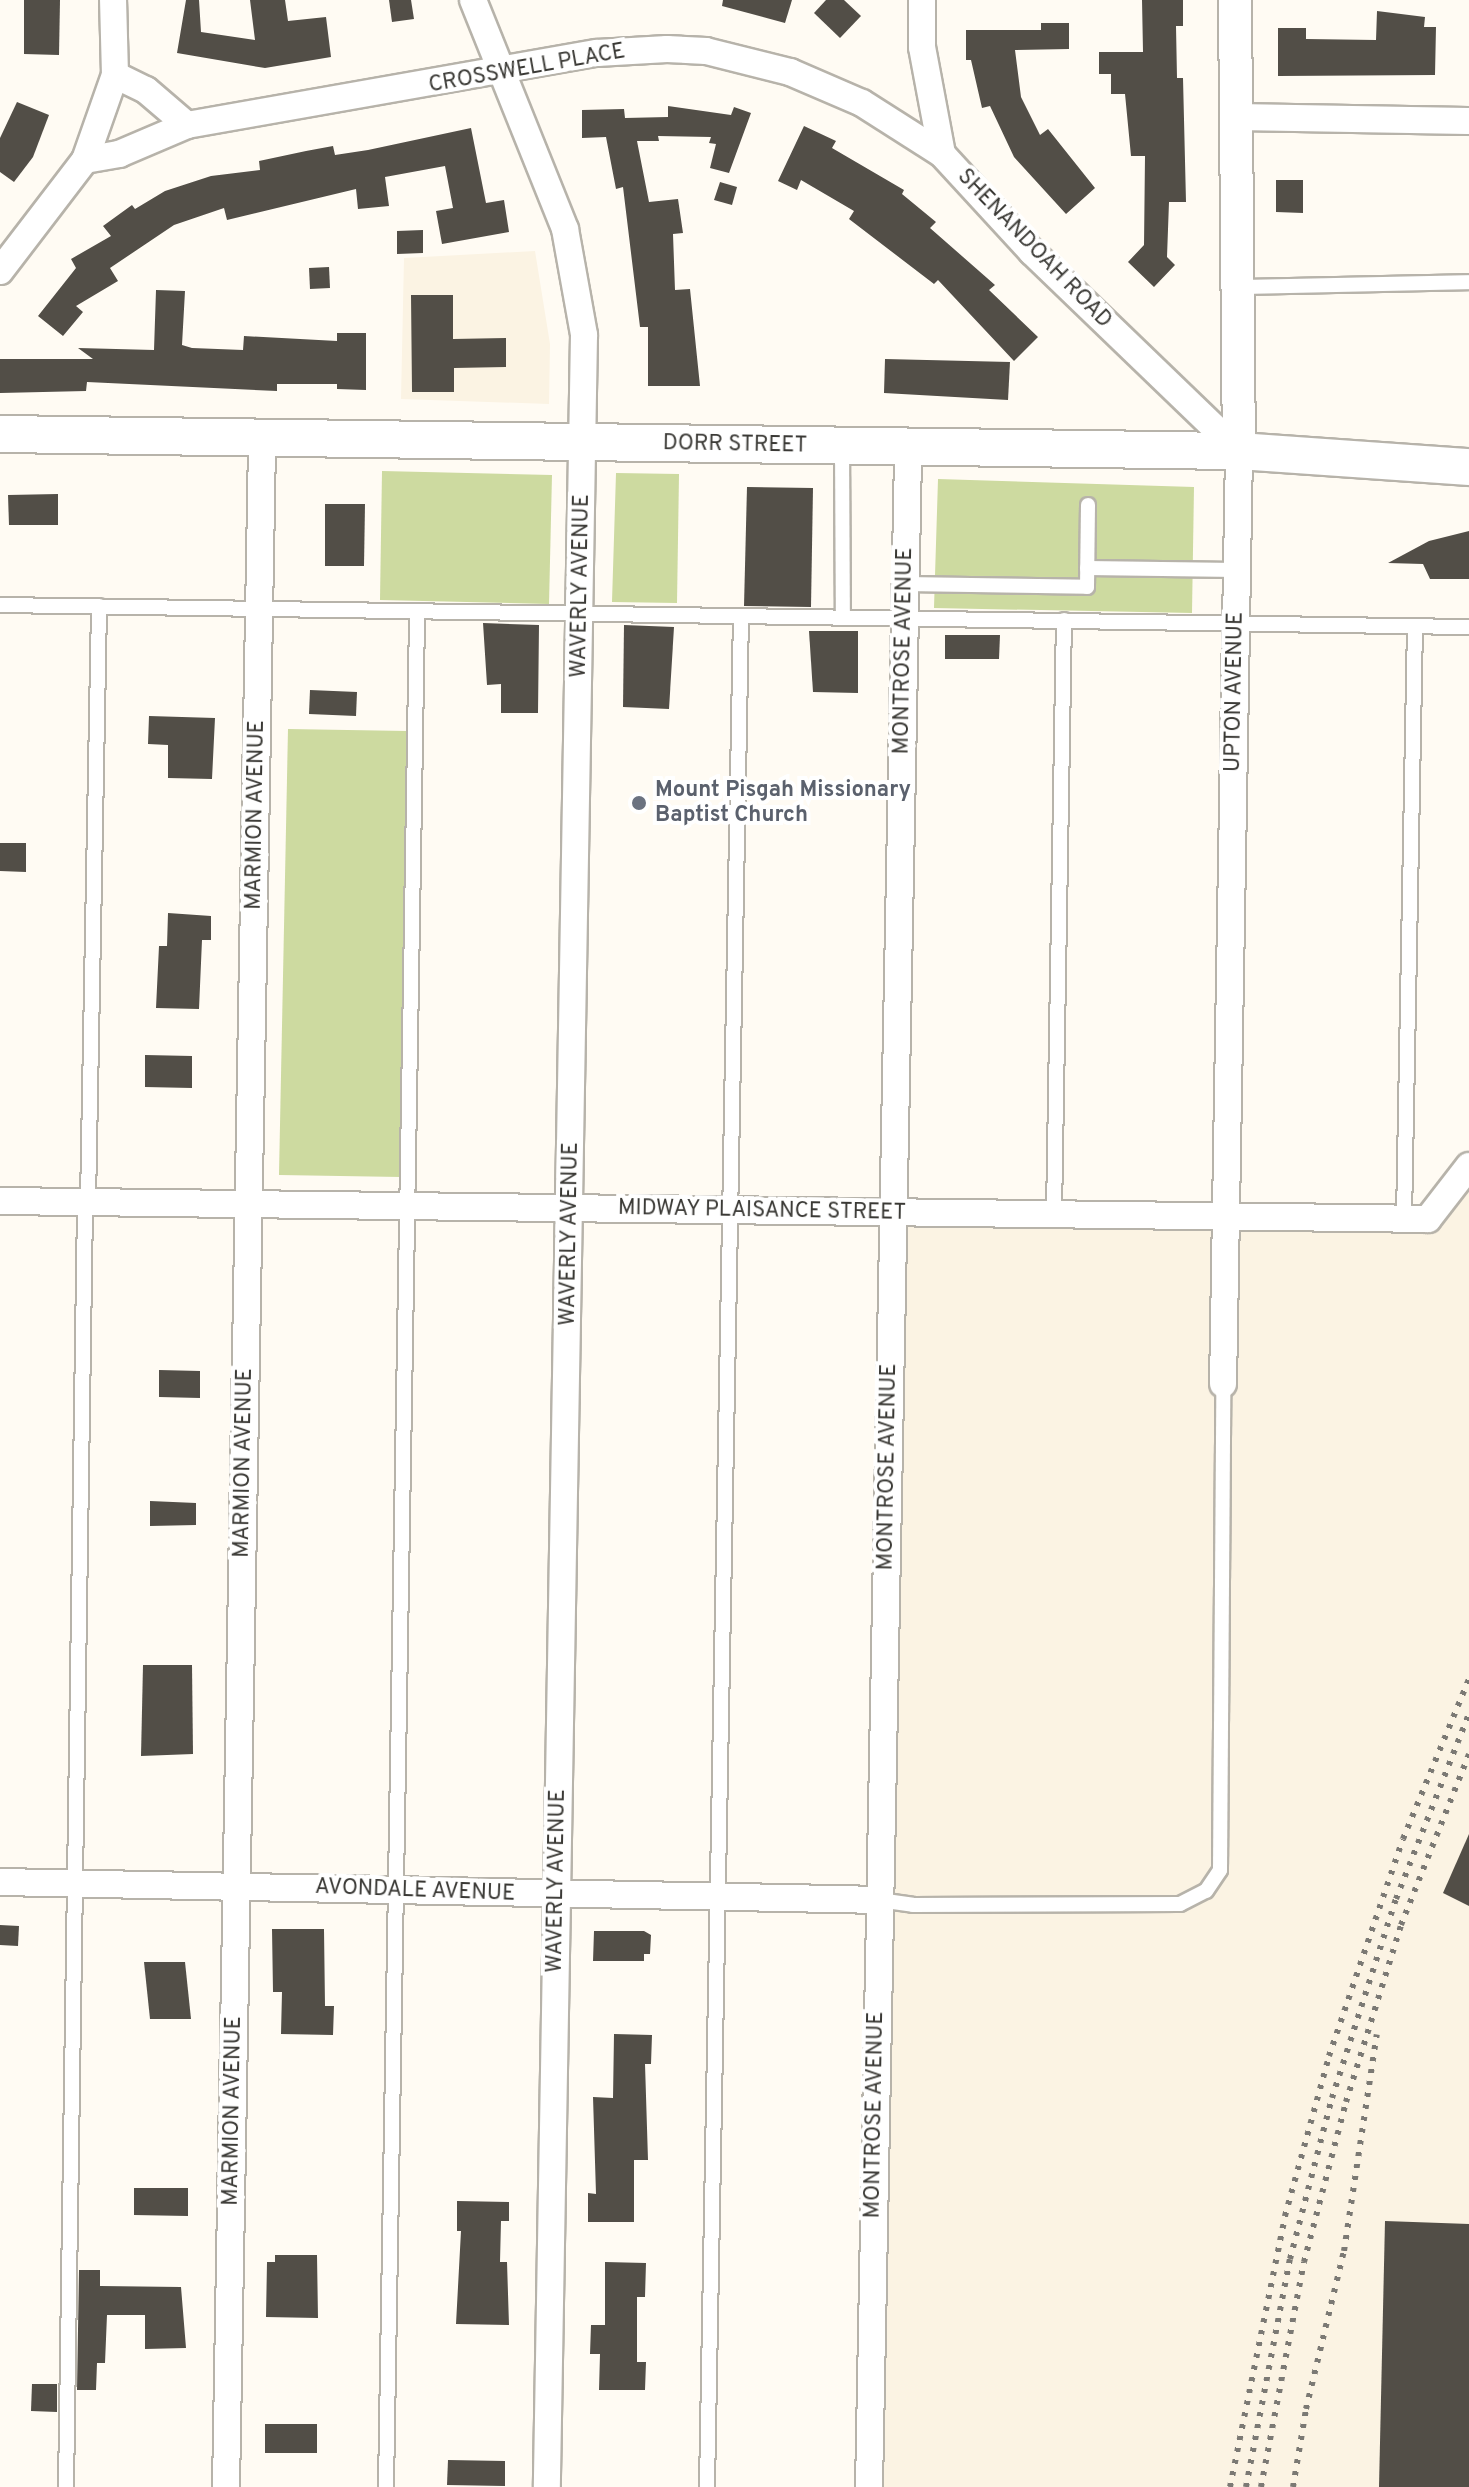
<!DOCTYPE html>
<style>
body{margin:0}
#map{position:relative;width:1469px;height:2487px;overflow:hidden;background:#fffbf3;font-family:Overpass,sans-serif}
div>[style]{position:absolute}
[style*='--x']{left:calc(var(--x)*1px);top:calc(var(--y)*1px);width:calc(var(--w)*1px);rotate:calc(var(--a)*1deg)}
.built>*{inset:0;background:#fbf3e3}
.green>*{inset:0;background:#cddaa0}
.building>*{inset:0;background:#524e47}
.roads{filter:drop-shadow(2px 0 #b7b3aa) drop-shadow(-2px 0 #b7b3aa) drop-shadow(0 2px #b7b3aa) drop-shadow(0 -2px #b7b3aa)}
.service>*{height:14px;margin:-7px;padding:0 7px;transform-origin:7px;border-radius:7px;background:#fff}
.minor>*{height:26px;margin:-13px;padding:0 13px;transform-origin:13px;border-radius:13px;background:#fff}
.tertiary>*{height:32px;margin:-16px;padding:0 16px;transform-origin:16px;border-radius:16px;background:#fff}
.secondary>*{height:36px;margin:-18px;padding:0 18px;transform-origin:18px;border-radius:18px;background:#fff}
.rail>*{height:6px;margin-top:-3px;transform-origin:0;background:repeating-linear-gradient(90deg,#7b7974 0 4px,transparent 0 12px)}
.dots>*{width:22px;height:22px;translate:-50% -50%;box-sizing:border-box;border:4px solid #fff;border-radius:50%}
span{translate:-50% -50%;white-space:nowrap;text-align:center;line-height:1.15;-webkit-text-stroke:8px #fff;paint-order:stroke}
.street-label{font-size:22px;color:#3a3935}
.worship-label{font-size:22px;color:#5b616d;font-weight:700}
.left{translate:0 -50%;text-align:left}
</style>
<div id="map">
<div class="built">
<i style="clip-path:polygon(535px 251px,550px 344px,549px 404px,401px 399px,404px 258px)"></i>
<i style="clip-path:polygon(1469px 1165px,1469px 2487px,870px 2487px,893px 1212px,1428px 1219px)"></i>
</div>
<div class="green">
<i style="clip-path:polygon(382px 471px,552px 475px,549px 604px,380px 600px)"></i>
<i style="clip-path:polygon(616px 473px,679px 474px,677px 603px,612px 602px)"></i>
<i style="clip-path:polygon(938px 479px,1194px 487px,1192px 613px,934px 608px)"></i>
<i style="clip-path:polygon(288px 729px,407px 731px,401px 1177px,279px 1175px)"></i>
</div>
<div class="building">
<i style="clip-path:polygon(24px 0,60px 0,59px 55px,24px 54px)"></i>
<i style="clip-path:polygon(186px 0,199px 0,201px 32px,255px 40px,250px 0,285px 0,288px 21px,326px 17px,331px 57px,265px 68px,177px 53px)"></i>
<i style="clip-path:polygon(389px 0,411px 0,414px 19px,392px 22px)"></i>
<i style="clip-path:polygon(723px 0,792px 0,785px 23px,722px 6px)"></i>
<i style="clip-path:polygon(826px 0,844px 0,861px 16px,840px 38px,814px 13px)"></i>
<i style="clip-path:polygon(1142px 0,1183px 0,1183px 26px,1176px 26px,1177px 78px,1183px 78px,1186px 202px,1169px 202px,1167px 257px,1175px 265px,1154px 287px,1128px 262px,1144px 245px,1145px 156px,1131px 156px,1125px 94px,1111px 94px,1111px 74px,1099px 74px,1099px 52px,1143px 52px)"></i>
<i style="clip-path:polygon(1377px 11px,1425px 17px,1424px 27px,1436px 27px,1435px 75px,1278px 76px,1278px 28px,1306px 28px,1306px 39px,1376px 40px)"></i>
<i style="clip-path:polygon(1041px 23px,1069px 23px,1069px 49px,1015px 50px,1021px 97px,1040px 135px,1048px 129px,1095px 188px,1066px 214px,1014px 157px,990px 106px,982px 108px,971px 60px,966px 60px,966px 30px,1041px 30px)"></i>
<i style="clip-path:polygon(17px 102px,49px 115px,33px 157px,14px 182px,0 172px,0 138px)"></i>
<i style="clip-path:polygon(668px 106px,731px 115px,734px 107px,751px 113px,729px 173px,710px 168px,716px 144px,709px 143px,711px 137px,658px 136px,659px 141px,637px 141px,649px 202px,678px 199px,683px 233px,673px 234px,675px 290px,690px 289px,700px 386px,648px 386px,648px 327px,640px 327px,623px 187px,616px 189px,606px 137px,582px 138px,582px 110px,624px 109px,625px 118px,668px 117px)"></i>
<i style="clip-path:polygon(804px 126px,836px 141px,832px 148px,904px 190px,902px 194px,936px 222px,930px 228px,995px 285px,989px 290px,1038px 337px,1014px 361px,938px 280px,934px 284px,849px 219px,854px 211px,801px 180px,797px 190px,778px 181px)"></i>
<i style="clip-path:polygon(471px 128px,486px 203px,504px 200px,509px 232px,442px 244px,436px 211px,453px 208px,445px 166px,385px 177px,389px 206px,358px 209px,356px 189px,227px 220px,224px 208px,174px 225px,110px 268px,118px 281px,76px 306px,83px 312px,63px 336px,38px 316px,76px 268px,71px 259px,111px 236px,103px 226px,132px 205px,135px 209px,165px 191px,211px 176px,260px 170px,259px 161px,306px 151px,333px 146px,335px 155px,368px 150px)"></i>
<i style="clip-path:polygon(1276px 180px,1303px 180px,1303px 213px,1276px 212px)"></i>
<i style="clip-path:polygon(720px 182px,737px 187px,732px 205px,714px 200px)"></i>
<i style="clip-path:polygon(423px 230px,423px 253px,397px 254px,397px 231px)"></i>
<i style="clip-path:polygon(329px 267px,330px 288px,310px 289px,309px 268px)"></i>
<i style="clip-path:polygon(156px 290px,185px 291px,182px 345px,192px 348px,243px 350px,244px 336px,337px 341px,337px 333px,366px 333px,366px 390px,337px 389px,337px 384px,277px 384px,277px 391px,87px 382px,86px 391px,0 393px,0 359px,93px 359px,78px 348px,154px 350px)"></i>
<i style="clip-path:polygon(411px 295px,453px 295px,453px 339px,506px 338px,506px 367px,454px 368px,454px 392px,412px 392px)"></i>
<i style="clip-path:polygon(885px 359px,1010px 362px,1008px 400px,884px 393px)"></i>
<i style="clip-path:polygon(747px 487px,813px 488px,811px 607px,744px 606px)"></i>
<i style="clip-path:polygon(58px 494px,58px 525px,9px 525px,8px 495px)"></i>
<i style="clip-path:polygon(325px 504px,365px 504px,364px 566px,325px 566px)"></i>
<i style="clip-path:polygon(1469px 531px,1469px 579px,1430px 579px,1423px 564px,1388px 563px,1429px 541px)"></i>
<i style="clip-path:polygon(483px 623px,539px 625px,538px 713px,501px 713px,501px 684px,487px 685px)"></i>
<i style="clip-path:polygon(624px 625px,674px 627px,669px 709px,623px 707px)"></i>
<i style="clip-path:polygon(809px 631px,858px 631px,858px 693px,813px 692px)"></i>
<i style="clip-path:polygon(945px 635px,1000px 635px,999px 659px,945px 659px)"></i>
<i style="clip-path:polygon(310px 690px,357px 692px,356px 716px,309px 714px)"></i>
<i style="clip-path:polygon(149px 716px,215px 718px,212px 779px,168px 778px,168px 745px,148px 744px)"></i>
<i style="clip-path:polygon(0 843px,26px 843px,26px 872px,0 871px)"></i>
<i style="clip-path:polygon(168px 913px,211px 916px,211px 940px,202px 940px,199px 1009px,156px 1008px,159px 946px,167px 946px)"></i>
<i style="clip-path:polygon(145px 1055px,192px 1056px,192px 1088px,145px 1087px)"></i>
<i style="clip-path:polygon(159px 1370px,200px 1371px,200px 1398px,159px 1397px)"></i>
<i style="clip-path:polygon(150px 1501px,196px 1503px,196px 1525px,150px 1526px)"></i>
<i style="clip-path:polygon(143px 1665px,192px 1665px,193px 1754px,141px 1756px)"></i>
<i style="clip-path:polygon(1469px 1834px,1469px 1906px,1443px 1893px)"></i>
<i style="clip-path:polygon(0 1925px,19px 1926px,18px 1946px,0 1945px)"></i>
<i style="clip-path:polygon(272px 1929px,324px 1929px,325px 2006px,334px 2006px,333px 2035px,281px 2034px,282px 1992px,273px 1992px)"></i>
<i style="clip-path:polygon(594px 1931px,644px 1931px,651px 1935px,650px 1954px,644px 1954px,644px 1961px,593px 1961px)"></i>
<i style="clip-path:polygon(144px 1962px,185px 1962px,191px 2019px,150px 2019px)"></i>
<i style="clip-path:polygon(614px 2034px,652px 2035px,651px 2064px,645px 2064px,648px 2160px,634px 2160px,634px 2222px,588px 2222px,588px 2193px,596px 2194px,593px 2097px,613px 2098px)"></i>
<i style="clip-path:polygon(134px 2188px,188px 2188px,188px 2216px,134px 2215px)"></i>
<i style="clip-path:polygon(457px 2201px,509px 2202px,509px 2221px,501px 2221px,500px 2262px,507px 2262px,509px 2325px,456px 2324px,461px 2231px,457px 2231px)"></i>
<i style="clip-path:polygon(1385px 2221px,1469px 2224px,1469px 2487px,1379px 2487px)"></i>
<i style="clip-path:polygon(275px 2255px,317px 2255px,318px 2318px,266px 2317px,267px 2262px,275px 2262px)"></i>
<i style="clip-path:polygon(605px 2262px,646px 2263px,645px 2297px,637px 2297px,637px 2362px,646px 2362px,645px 2390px,599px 2390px,600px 2354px,590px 2354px,591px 2325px,605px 2325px)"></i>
<i style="clip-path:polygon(79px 2270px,100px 2270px,100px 2286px,181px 2287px,186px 2348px,145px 2349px,145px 2315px,107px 2315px,105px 2363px,97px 2363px,96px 2390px,77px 2390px)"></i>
<i style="clip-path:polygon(32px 2384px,57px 2384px,57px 2412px,31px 2411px)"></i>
<i style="clip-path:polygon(265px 2424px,317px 2424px,317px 2453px,265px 2453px)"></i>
<i style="clip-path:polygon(448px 2460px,505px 2461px,505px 2486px,447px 2485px)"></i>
</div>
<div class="roads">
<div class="service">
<i style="--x:1238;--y:287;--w:231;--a:-1.2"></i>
<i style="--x:842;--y:446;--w:170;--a:89.7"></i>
<i style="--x:1087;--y:568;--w:150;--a:0.8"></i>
<i style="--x:905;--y:584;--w:182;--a:0.9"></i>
<i style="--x:1087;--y:587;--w:82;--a:-89.3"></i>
<i style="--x:0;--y:605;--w:1469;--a:0.86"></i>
<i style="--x:88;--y:1202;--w:596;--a:-88.94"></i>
<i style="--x:1054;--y:1214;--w:594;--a:-89.04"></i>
<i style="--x:1404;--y:1219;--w:593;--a:-88.94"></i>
<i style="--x:879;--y:1900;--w:34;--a:8"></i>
<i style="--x:913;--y:1905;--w:267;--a:-0.2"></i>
<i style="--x:1180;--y:1904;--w:29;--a:-27"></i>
<i style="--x:1206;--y:1891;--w:25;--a:-56"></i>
<i style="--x:1220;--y:1870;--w:486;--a:-89.6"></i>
<i style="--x:66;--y:2487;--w:1285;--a:-89.15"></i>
<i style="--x:386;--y:2487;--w:1876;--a:-89.05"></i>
<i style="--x:707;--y:2487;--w:1871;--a:-88.96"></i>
</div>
<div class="minor">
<i style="--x:473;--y:0;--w:247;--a:68.1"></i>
<i style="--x:565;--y:229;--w:108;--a:79.8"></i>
<i style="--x:584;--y:335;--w:2152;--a:90.99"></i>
<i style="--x:922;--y:0;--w:47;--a:90"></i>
<i style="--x:922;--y:47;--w:109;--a:79.4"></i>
<i style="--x:942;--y:154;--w:133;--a:47.4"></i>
<i style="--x:1032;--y:252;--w:287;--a:43.9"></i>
<i style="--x:1239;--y:451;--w:933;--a:90.98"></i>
<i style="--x:115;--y:75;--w:34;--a:26"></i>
<i style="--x:146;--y:90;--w:54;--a:40.5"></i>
<i style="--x:1236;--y:117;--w:233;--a:1"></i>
<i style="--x:85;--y:160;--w:35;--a:-10"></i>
<i style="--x:119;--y:154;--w:74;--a:-23.1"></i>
<i style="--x:187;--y:125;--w:416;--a:-10"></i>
<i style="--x:597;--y:53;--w:70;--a:-3.3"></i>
<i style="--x:667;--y:49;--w:39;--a:3"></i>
<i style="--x:706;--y:51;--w:87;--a:14"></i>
<i style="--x:790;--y:72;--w:78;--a:23.3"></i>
<i style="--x:862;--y:103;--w:95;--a:32.5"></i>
<i style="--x:0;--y:271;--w:140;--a:-52.6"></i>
<i style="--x:85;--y:160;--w:90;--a:-70.6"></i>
<i style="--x:115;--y:75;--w:75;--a:-91.5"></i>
<i style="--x:0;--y:1201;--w:1428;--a:0.72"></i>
<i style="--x:1428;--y:1219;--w:67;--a:-52.3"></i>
<i style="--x:0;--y:1882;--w:879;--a:1.17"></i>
<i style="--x:226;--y:2487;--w:2049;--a:-88.99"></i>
<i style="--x:869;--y:2487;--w:2040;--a:-88.9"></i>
</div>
<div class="tertiary">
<i style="--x:1235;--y:0;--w:451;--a:89.5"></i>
</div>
<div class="secondary">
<i style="--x:0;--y:434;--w:1239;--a:0.79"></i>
<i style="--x:1239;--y:451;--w:231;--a:4"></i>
</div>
</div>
<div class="rail">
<i style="--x:1230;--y:2487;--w:277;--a:-78.5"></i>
<i style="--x:1285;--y:2216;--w:166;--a:-74.6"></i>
<i style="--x:1329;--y:2056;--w:229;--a:-71.2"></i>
<i style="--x:1403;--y:1839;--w:173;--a:-67.6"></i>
<i style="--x:1246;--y:2487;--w:232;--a:-79.1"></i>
<i style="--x:1290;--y:2259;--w:166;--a:-75.4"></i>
<i style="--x:1332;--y:2098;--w:209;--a:-72.2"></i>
<i style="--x:1396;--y:1899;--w:199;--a:-68.5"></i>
<i style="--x:1261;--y:2487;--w:229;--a:-79.2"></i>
<i style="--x:1304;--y:2262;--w:165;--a:-75.3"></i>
<i style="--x:1346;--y:2102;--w:185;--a:-72.7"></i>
<i style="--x:1401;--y:1925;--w:184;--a:-68.3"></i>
<i style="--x:1293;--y:2487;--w:79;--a:-80.5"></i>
<i style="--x:1306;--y:2409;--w:163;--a:-76.5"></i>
<i style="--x:1344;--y:2251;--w:219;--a:-81.4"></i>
</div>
<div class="dots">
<i style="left:639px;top:803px;background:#6b7280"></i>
</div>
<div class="street-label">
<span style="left:527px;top:69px;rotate:-10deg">CROSSWELL PLACE</span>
<span style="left:1034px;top:249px;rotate:46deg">SHENANDOAH ROAD</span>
<span style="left:735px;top:445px;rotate:1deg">DORR STREET</span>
<span style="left:581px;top:586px;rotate:-89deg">WAVERLY AVENUE</span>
<span style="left:904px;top:651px;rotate:-89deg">MONTROSE AVENUE</span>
<span style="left:1235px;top:692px;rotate:-89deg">UPTON AVENUE</span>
<span style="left:256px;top:815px;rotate:-89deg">MARMION AVENUE</span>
<span style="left:762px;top:1211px;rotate:1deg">MIDWAY PLAISANCE STREET</span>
<span style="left:570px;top:1234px;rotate:-89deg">WAVERLY AVENUE</span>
<span style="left:244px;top:1463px;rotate:-89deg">MARMION AVENUE</span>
<span style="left:888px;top:1467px;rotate:-89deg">MONTROSE AVENUE</span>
<span style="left:557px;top:1881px;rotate:-89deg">WAVERLY AVENUE</span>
<span style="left:415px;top:1891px;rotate:2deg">AVONDALE AVENUE</span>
<span style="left:233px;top:2111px;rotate:-89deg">MARMION AVENUE</span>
<span style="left:875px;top:2115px;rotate:-89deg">MONTROSE AVENUE</span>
</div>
<div class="worship-label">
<span class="left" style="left:655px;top:803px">Mount Pisgah Missionary<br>Baptist Church</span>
</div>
</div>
